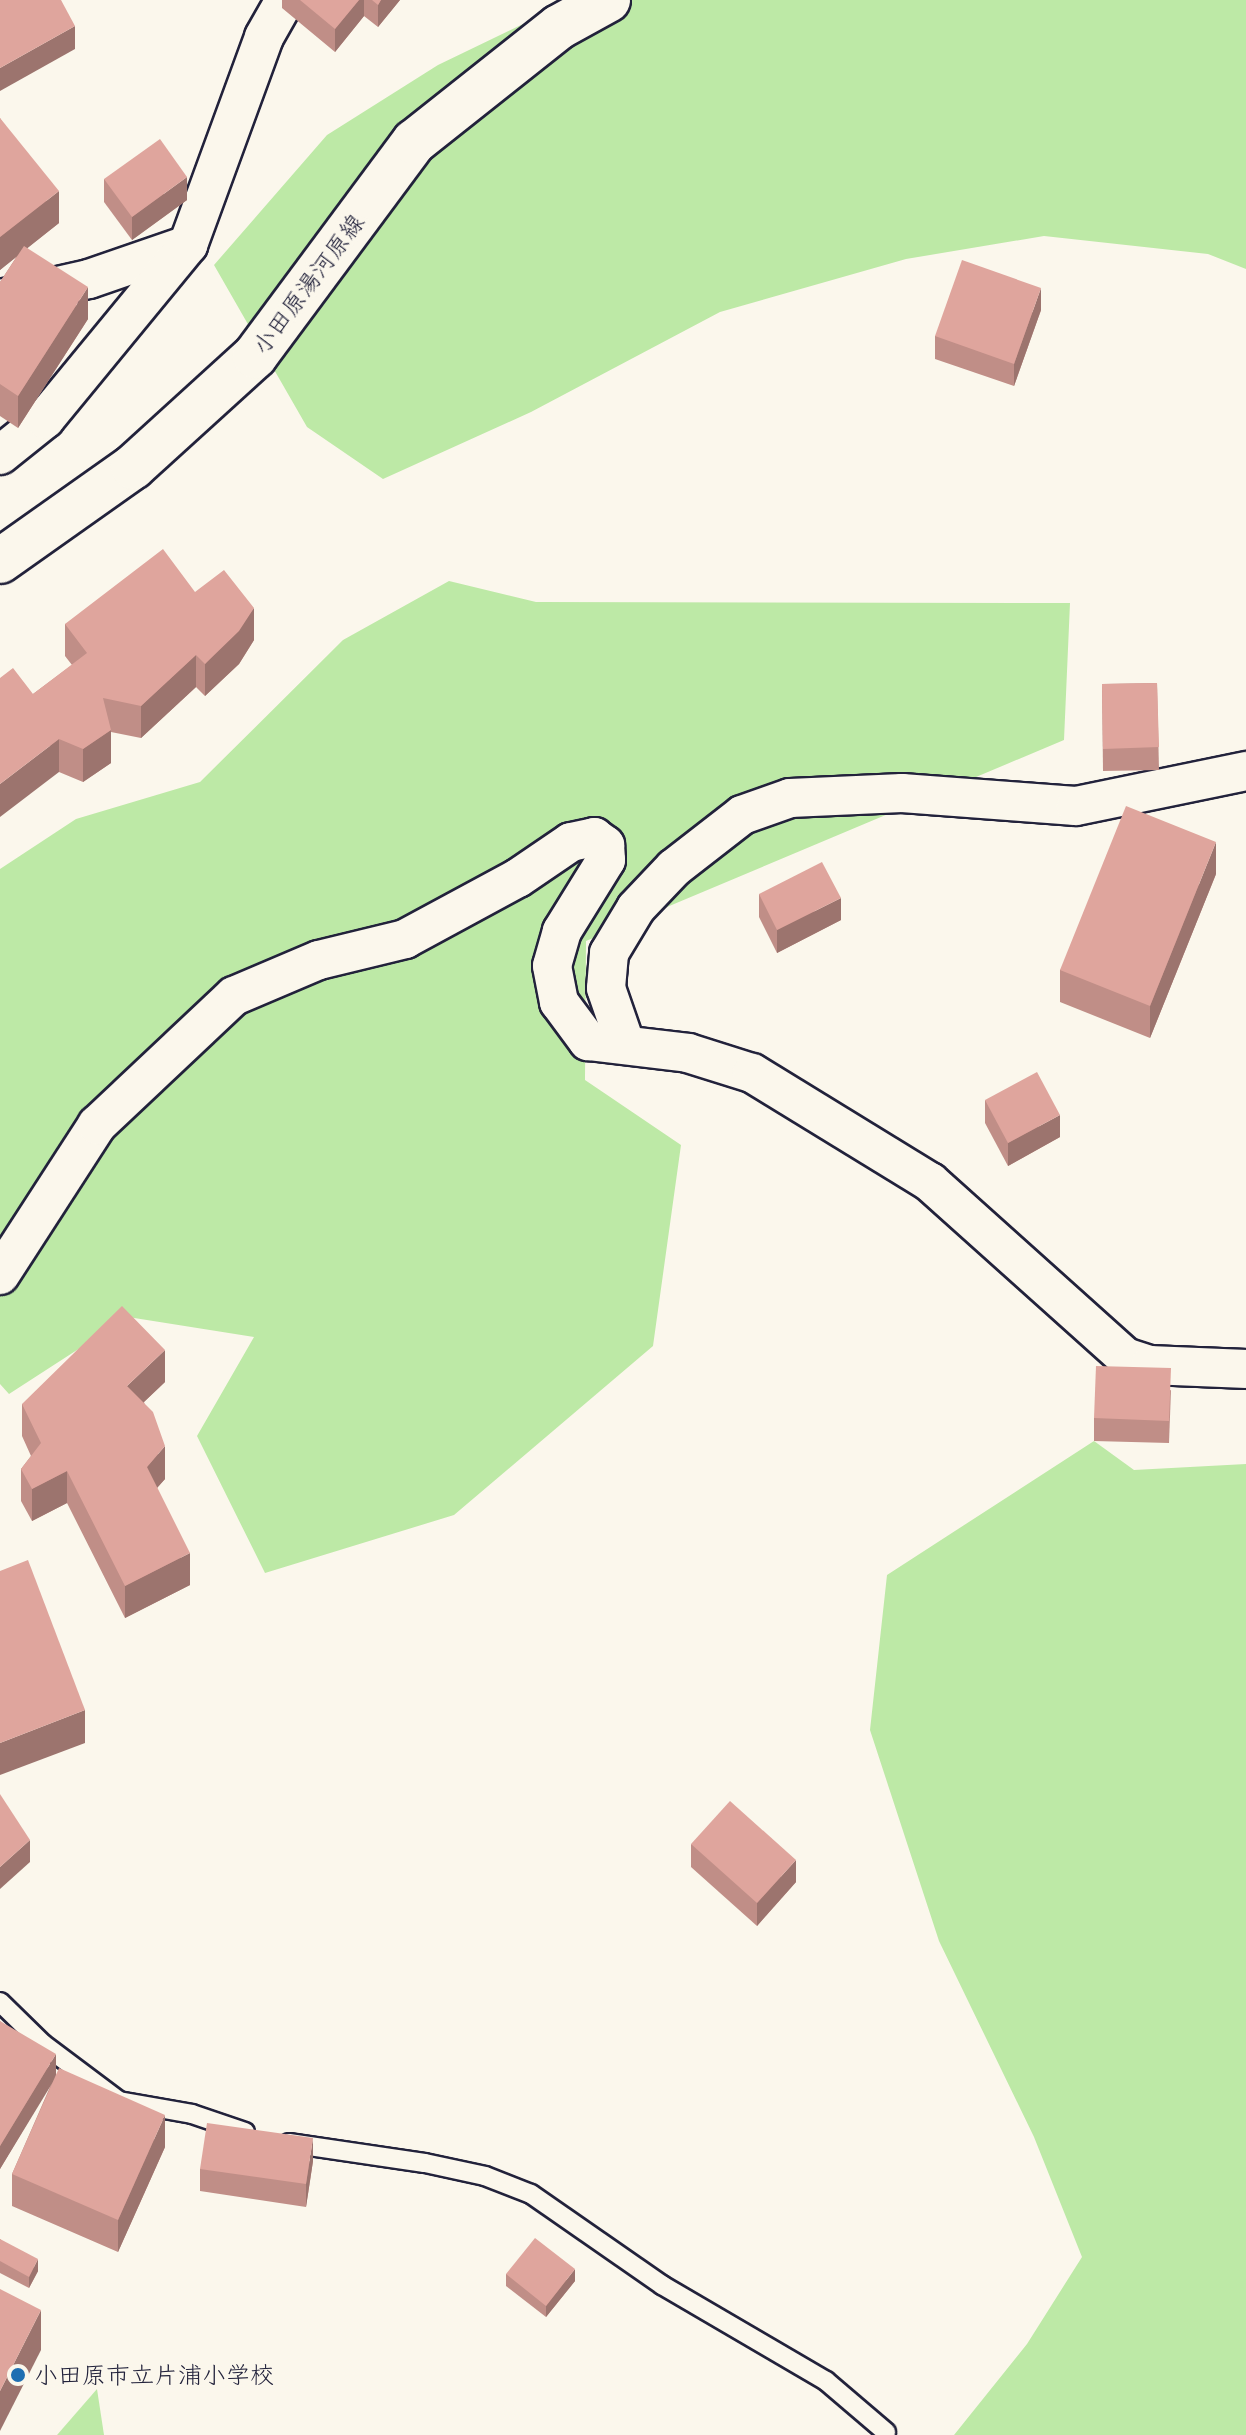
<!DOCTYPE html>
<meta charset="utf-8">
<style>
body{margin:0}
#map{position:relative;width:1246px;height:2435px;overflow:hidden;background:#fbf7ec;font-family:"Patrick Hand","Klee One",sans-serif}
div>[style]{position:absolute}
[style*='--x']{left:calc(var(--x)*1px);top:calc(var(--y)*1px);width:calc(var(--w)*1px);rotate:calc(var(--a)*1deg)}
.green>*{inset:0;background:#bde9a6}
.roads{filter:drop-shadow(2px 0 #22223b) drop-shadow(-2px 0 #22223b) drop-shadow(0 2px #22223b) drop-shadow(0 -2px #22223b)}
.lane>*{height:18px;margin:-9px;padding:0 9px;transform-origin:9px;border-radius:9px;background:#fbf7ec}
.street>*{height:38px;margin:-19px;padding:0 19px;transform-origin:19px;border-radius:19px;background:#fbf7ec}
.secondary>*{height:44px;margin:-22px;padding:0 22px;transform-origin:22px;border-radius:22px;background:#fbf7ec}
.wall>*{inset:0;background:#c08e87}
.shaded-wall>*{inset:0;background:#9c746e}
.building>*{inset:0;background:#dfa59d}
.dots>*{width:22px;height:22px;translate:-50% -50%;box-sizing:border-box;border:4px solid #fbf7ec;border-radius:50%}
span{translate:-50% -50%;white-space:nowrap;text-align:center;line-height:1.15;-webkit-text-stroke:8px #fbf7ec;paint-order:stroke}
.street-label{font-size:24px;color:#22223b}
.poi-label{font-size:24px;color:#22223b}
.left{translate:0 -50%;text-align:left}
</style>
<div id="map">
<div class="green">
<i style="clip-path:polygon(573px 0,1246px 0,1246px 269px,1208px 254px,1044px 236px,906px 259px,720px 312px,531px 412px,383px 479px,307px 427px,214px 265px,327px 135px,438px 65px)"></i>
<i style="clip-path:polygon(449px 581px,536px 602px,1070px 603px,1064px 740px,586px 941px,585px 1080px,681px 1145px,653px 1346px,454px 1515px,265px 1573px,197px 1436px,254px 1337px,128px 1317px,9px 1394px,0 1384px,0 869px,76px 819px,200px 782px,343px 640px)"></i>
<i style="clip-path:polygon(1094px 1441px,1134px 1470px,1246px 1464px,1246px 2435px,954px 2435px,1027px 2344px,1082px 2257px,1034px 2137px,939px 1941px,870px 1730px,887px 1575px)"></i>
<i style="clip-path:polygon(97px 2389px,104px 2435px,57px 2435px)"></i>
</div>
<div class="roads">
<div class="lane">
<i style="--x:0;--y:2002;--w:60;--a:44.3"></i>
<i style="--x:43;--y:2044;--w:95;--a:36.9"></i>
<i style="--x:119;--y:2101;--w:74;--a:10.1"></i>
<i style="--x:192;--y:2114;--w:56;--a:18.8"></i>
<i style="--x:289;--y:2143;--w:137;--a:8.4"></i>
<i style="--x:425;--y:2163;--w:61;--a:12.2"></i>
<i style="--x:485;--y:2176;--w:49;--a:21.4"></i>
<i style="--x:531;--y:2194;--w:160;--a:34.8"></i>
<i style="--x:662;--y:2285;--w:190;--a:30.3"></i>
<i style="--x:826;--y:2381;--w:79;--a:40.4"></i>
</div>
<div class="street">
<i style="--x:0;--y:299;--w:91;--a:-12.7"></i>
<i style="--x:89;--y:279;--w:105;--a:-19"></i>
<i style="--x:0;--y:455;--w:58;--a:-38.7"></i>
<i style="--x:45;--y:419;--w:225;--a:-50.6"></i>
<i style="--x:188;--y:245;--w:221;--a:-69.9"></i>
<i style="--x:264;--y:37;--w:43;--a:-60.4"></i>
<i style="--x:625;--y:1043;--w:58;--a:-109.1"></i>
<i style="--x:606;--y:988;--w:35;--a:-85"></i>
<i style="--x:609;--y:953;--w:52;--a:-59"></i>
<i style="--x:636;--y:908;--w:55;--a:-46.5"></i>
<i style="--x:674;--y:868;--w:86;--a:-37.9"></i>
<i style="--x:742;--y:815;--w:51;--a:-19.5"></i>
<i style="--x:790;--y:798;--w:112;--a:-2.6"></i>
<i style="--x:902;--y:793;--w:174;--a:4.3"></i>
<i style="--x:1076;--y:806;--w:174;--a:-11.6"></i>
<i style="--x:0;--y:1275;--w:179;--a:-57.1"></i>
<i style="--x:97;--y:1125;--w:188;--a:-43.3"></i>
<i style="--x:234;--y:996;--w:92;--a:-23"></i>
<i style="--x:319;--y:960;--w:89;--a:-13.7"></i>
<i style="--x:405;--y:939;--w:128;--a:-28.4"></i>
<i style="--x:518;--y:878;--w:64;--a:-34.2"></i>
<i style="--x:571;--y:842;--w:24;--a:-12"></i>
<i style="--x:594;--y:837;--w:14;--a:36"></i>
<i style="--x:605;--y:845;--w:15;--a:86"></i>
<i style="--x:606;--y:860;--w:84;--a:121.8"></i>
<i style="--x:562;--y:931;--w:36;--a:106"></i>
<i style="--x:552;--y:966;--w:37;--a:79"></i>
<i style="--x:559;--y:1002;--w:49;--a:53.4"></i>
<i style="--x:588;--y:1041;--w:101;--a:6.8"></i>
<i style="--x:688;--y:1053;--w:67;--a:17.4"></i>
<i style="--x:752;--y:1073;--w:209;--a:31.5"></i>
<i style="--x:930;--y:1182;--w:262;--a:41.9"></i>
<i style="--x:1125;--y:1357;--w:26;--a:18"></i>
<i style="--x:1150;--y:1365;--w:96;--a:2.4"></i>
</div>
<div class="secondary">
<i style="--x:0;--y:561;--w:163;--a:-35.3"></i>
<i style="--x:133;--y:467;--w:165;--a:-42.3"></i>
<i style="--x:255;--y:356;--w:267;--a:-53.4"></i>
<i style="--x:414;--y:142;--w:185;--a:-38.4"></i>
<i style="--x:559;--y:27;--w:56;--a:-28.9"></i>
</div>
</div>
<div class="wall">
<i style="clip-path:polygon(282px 0,400px 0,378px 27px,364px 16px,335px 52px,282px 8px)"></i>
<i style="clip-path:polygon(0 118px,59px 223px,27px 248px,88px 319px,18px 428px,0 416px,0 282px,17px 256px,0 270px)"></i>
<i style="clip-path:polygon(104px 179px,187px 200px,132px 240px,104px 202px)"></i>
<i style="clip-path:polygon(1041px 310px,1014px 386px,935px 359px,935px 336px)"></i>
<i style="clip-path:polygon(195px 592px,254px 640px,239px 664px,205px 696px,196px 687px,141px 738px,111px 732px,111px 763px,83px 782px,59px 772px,33px 694px,72px 665px,65px 656px,65px 624px)"></i>
<i style="clip-path:polygon(1157px 683px,1159px 770px,1103px 771px,1102px 684px)"></i>
<i style="clip-path:polygon(1216px 874px,1150px 1038px,1060px 1002px,1060px 970px)"></i>
<i style="clip-path:polygon(759px 894px,841px 920px,777px 953px,759px 917px)"></i>
<i style="clip-path:polygon(985px 1100px,1060px 1137px,1008px 1166px,985px 1123px)"></i>
<i style="clip-path:polygon(165px 1382px,144px 1402px,165px 1479px,157px 1488px,190px 1585px,125px 1618px,67px 1503px,32px 1521px,21px 1501px,21px 1469px,31px 1456px,22px 1436px,22px 1404px)"></i>
<i style="clip-path:polygon(1171px 1390px,1169px 1443px,1094px 1441px,1094px 1418px)"></i>
<i style="clip-path:polygon(691px 1844px,796px 1882px,757px 1926px,691px 1867px)"></i>
<i style="clip-path:polygon(0 2021px,56px 2076px,165px 2147px,118px 2252px,12px 2206px,12px 2174px,53px 2080px,0 2169px)"></i>
<i style="clip-path:polygon(313px 2161px,306px 2207px,200px 2191px,200px 2169px)"></i>
<i style="clip-path:polygon(0 2239px,38px 2271px,29px 2288px,0 2273px)"></i>
<i style="clip-path:polygon(506px 2274px,575px 2281px,546px 2317px,506px 2286px)"></i>
</div>
<div class="shaded-wall">
<i style="clip-path:polygon(359px 0,364px 0,364px 16px,335px 52px,335px 29px)"></i>
<i style="clip-path:polygon(381px 0,400px 0,378px 27px,378px 5px)"></i>
<i style="clip-path:polygon(75px 26px,75px 49px,0 91px,0 68px)"></i>
<i style="clip-path:polygon(187px 177px,187px 200px,132px 240px,132px 217px)"></i>
<i style="clip-path:polygon(59px 191px,59px 223px,0 270px,0 237px)"></i>
<i style="clip-path:polygon(88px 287px,88px 319px,18px 428px,18px 396px)"></i>
<i style="clip-path:polygon(1041px 288px,1041px 310px,1014px 386px,1014px 364px)"></i>
<i style="clip-path:polygon(254px 608px,254px 640px,239px 664px,205px 696px,205px 664px)"></i>
<i style="clip-path:polygon(196px 655px,196px 687px,141px 738px,141px 706px)"></i>
<i style="clip-path:polygon(111px 730px,111px 763px,83px 782px,83px 749px)"></i>
<i style="clip-path:polygon(59px 739px,59px 772px,0 817px,0 784px)"></i>
<i style="clip-path:polygon(1216px 842px,1216px 874px,1150px 1038px,1150px 1006px)"></i>
<i style="clip-path:polygon(841px 898px,841px 920px,777px 953px,777px 930px)"></i>
<i style="clip-path:polygon(1060px 1115px,1060px 1137px,1008px 1166px,1008px 1143px)"></i>
<i style="clip-path:polygon(165px 1350px,165px 1382px,127px 1418px,127px 1386px)"></i>
<i style="clip-path:polygon(165px 1446px,165px 1479px,147px 1499px,147px 1467px)"></i>
<i style="clip-path:polygon(67px 1471px,67px 1503px,32px 1521px,32px 1489px)"></i>
<i style="clip-path:polygon(190px 1553px,190px 1585px,125px 1618px,125px 1586px)"></i>
<i style="clip-path:polygon(85px 1710px,85px 1743px,0 1775px,0 1743px)"></i>
<i style="clip-path:polygon(30px 1840px,30px 1862px,0 1889px,0 1867px)"></i>
<i style="clip-path:polygon(796px 1860px,796px 1882px,757px 1926px,757px 1903px)"></i>
<i style="clip-path:polygon(56px 2054px,56px 2077px,0 2169px,0 2146px)"></i>
<i style="clip-path:polygon(165px 2115px,165px 2147px,118px 2252px,118px 2220px)"></i>
<i style="clip-path:polygon(313px 2138px,313px 2161px,306px 2207px,306px 2184px)"></i>
<i style="clip-path:polygon(38px 2259px,38px 2271px,29px 2288px,29px 2277px)"></i>
<i style="clip-path:polygon(575px 2269px,575px 2281px,546px 2317px,546px 2306px)"></i>
<i style="clip-path:polygon(41px 2310px,41px 2350px,0 2431px,0 2391px)"></i>
</div>
<div class="building">
<i style="clip-path:polygon(0 0,61px 0,75px 26px,0 68px)"></i>
<i style="clip-path:polygon(300px 0,359px 0,335px 29px)"></i>
<i style="clip-path:polygon(372px 0,381px 0,378px 5px)"></i>
<i style="clip-path:polygon(0 118px,59px 191px,0 237px)"></i>
<i style="clip-path:polygon(160px 139px,187px 177px,132px 217px,104px 179px)"></i>
<i style="clip-path:polygon(24px 246px,88px 287px,18px 396px,0 384px,0 282px)"></i>
<i style="clip-path:polygon(962px 260px,1041px 288px,1014px 364px,935px 336px)"></i>
<i style="clip-path:polygon(163px 549px,195px 592px,224px 570px,254px 608px,239px 631px,205px 664px,196px 655px,141px 706px,103px 698px,111px 730px,83px 749px,59px 739px,0 784px,0 678px,13px 668px,33px 694px,87px 653px,65px 624px)"></i>
<i style="clip-path:polygon(1157px 683px,1159px 747px,1103px 749px,1102px 684px)"></i>
<i style="clip-path:polygon(1126px 806px,1216px 842px,1150px 1006px,1060px 970px)"></i>
<i style="clip-path:polygon(822px 862px,841px 898px,777px 930px,759px 894px)"></i>
<i style="clip-path:polygon(1037px 1072px,1060px 1115px,1008px 1143px,985px 1100px)"></i>
<i style="clip-path:polygon(122px 1306px,165px 1350px,127px 1386px,153px 1412px,165px 1446px,147px 1467px,190px 1553px,125px 1586px,67px 1471px,32px 1489px,21px 1469px,41px 1443px,22px 1404px)"></i>
<i style="clip-path:polygon(1096px 1366px,1171px 1368px,1169px 1421px,1094px 1418px)"></i>
<i style="clip-path:polygon(28px 1560px,85px 1710px,0 1743px,0 1571px)"></i>
<i style="clip-path:polygon(0 1794px,30px 1840px,0 1867px)"></i>
<i style="clip-path:polygon(730px 1801px,796px 1860px,757px 1903px,691px 1844px)"></i>
<i style="clip-path:polygon(0 2021px,56px 2054px,0 2146px)"></i>
<i style="clip-path:polygon(59px 2068px,165px 2115px,118px 2220px,12px 2174px)"></i>
<i style="clip-path:polygon(207px 2123px,313px 2138px,306px 2184px,200px 2169px)"></i>
<i style="clip-path:polygon(535px 2238px,575px 2269px,546px 2306px,506px 2274px)"></i>
<i style="clip-path:polygon(0 2239px,38px 2259px,29px 2277px,0 2261px)"></i>
<i style="clip-path:polygon(0 2289px,41px 2310px,0 2391px)"></i>
</div>
<div class="dots">
<i style="left:18px;top:2375px;background:#1f6fb2"></i>
</div>
<div class="street-label">
<span style="left:308px;top:284px;rotate:-53deg">小田原湯河原線</span>
</div>
<div class="poi-label">
<span class="left" style="left:34px;top:2375px">小田原市立片浦小学校</span>
</div>
</div>
